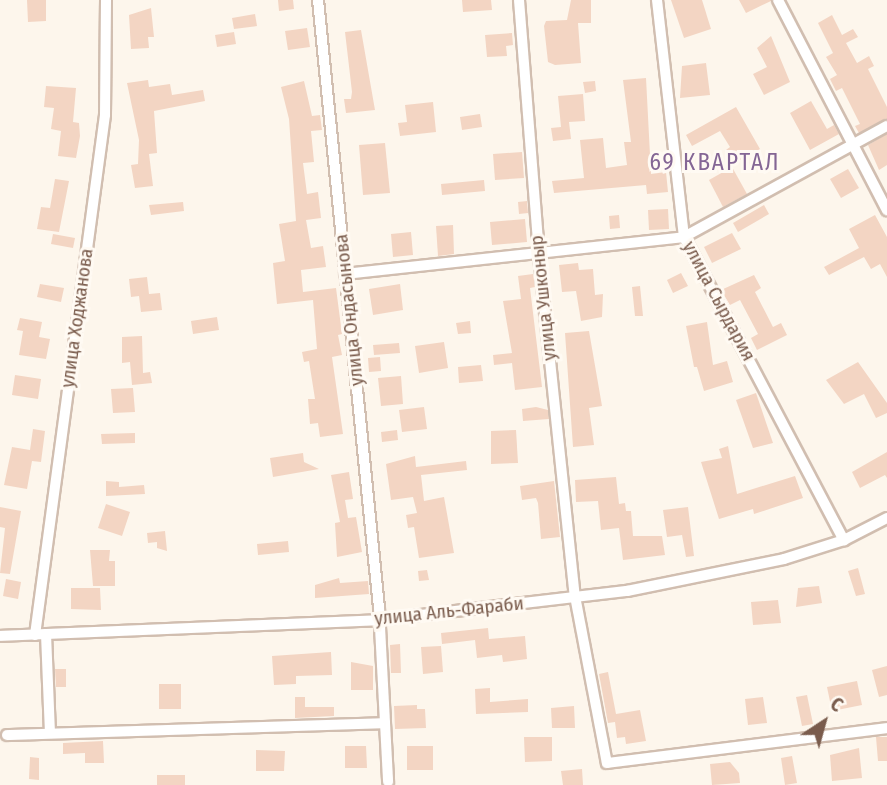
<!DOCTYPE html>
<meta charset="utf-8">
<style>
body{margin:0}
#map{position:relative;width:887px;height:785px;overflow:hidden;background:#fdf6ec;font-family:"Fira Sans Condensed",sans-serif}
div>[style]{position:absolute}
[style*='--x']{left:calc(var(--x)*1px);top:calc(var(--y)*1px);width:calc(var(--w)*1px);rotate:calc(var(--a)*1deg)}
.building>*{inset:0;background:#f3d5c3}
.roads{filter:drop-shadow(2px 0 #d1beb0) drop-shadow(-2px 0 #d1beb0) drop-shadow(0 2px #d1beb0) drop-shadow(0 -2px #d1beb0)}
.street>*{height:10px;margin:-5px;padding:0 5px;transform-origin:5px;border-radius:5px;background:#fff}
span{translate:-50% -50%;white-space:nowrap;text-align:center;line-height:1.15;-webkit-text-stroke:6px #fffaf3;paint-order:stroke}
.street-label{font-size:19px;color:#7a5c4d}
.quarter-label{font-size:23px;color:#846695;letter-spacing:2px}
.north{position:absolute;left:789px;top:687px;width:70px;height:70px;-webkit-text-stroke:5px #fffaf3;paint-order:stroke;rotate:36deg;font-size:19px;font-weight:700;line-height:28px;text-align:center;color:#7a5c4d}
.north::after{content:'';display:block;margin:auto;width:24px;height:32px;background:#7a5c4d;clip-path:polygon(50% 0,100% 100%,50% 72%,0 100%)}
</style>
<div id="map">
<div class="building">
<i style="clip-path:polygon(27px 0,46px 0,46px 21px,28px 22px)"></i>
<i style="clip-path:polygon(278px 0,293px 0,294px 9px,279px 11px)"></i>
<i style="clip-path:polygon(462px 0,491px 0,492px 10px,463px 12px)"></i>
<i style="clip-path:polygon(571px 0,591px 0,591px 23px,578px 23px,581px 63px,555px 65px,548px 62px,544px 26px,546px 21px,567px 20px)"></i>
<i style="clip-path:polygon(671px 0,702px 0,711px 29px,684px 38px)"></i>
<i style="clip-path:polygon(739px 0,771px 0,771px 1px,746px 13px)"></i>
<i style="clip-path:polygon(151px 8px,154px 37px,148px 37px,149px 48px,131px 49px,129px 15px)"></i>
<i style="clip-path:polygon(255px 14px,257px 26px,234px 29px,232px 18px)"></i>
<i style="clip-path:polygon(832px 15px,842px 35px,853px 29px,858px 37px,846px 43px,857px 63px,869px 56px,874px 66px,868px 69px,887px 107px,887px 119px,859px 133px,855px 126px,860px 124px,842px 88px,836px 91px,830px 79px,837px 75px,826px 57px,833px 53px,818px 23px)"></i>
<i style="clip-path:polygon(307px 28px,310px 47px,288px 50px,285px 31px)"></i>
<i style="clip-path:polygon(361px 30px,375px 110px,346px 113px,344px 99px,351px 99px,352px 92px,345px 32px)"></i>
<i style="clip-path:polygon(234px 32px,236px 44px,217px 47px,215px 35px)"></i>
<i style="clip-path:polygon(512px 33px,513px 45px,506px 46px,507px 56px,487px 57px,485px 35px)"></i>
<i style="clip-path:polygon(771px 36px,790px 82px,764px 95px,753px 74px,767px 67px,757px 48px)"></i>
<i style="clip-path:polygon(706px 63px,710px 95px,680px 98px,682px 66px)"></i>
<i style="clip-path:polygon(646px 78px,651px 174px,666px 172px,668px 192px,647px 194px,646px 185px,554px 193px,552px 181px,584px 178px,580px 140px,603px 138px,606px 168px,627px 165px,624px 142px,631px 142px,623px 80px)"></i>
<i style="clip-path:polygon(148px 80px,149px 87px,170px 84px,172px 95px,203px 90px,205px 101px,154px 111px,157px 153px,149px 154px,153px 186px,135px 188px,131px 165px,138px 164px,139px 140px,127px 83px)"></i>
<i style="clip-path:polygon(304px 81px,312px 116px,320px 115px,322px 130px,311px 131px,314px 162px,303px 163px,307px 194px,318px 192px,321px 218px,306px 220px,311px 248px,323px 246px,326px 267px,301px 270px,303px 292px,336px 288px,342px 334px,338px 335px,342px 355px,332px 357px,343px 434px,320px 437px,318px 423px,310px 424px,308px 399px,315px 399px,309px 361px,304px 362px,302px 352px,317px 349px,313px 300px,277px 304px,273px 263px,285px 261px,279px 224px,296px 221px,289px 119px,281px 87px)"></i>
<i style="clip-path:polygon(595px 81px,596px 91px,585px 93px,583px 82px)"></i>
<i style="clip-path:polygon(46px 86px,76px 88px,73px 122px,79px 123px,80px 136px,76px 158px,58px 156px,61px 131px,51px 129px,54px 108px,44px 107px)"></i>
<i style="clip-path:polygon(583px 94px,585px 121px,569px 122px,571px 139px,553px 141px,551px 128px,561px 127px,558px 96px)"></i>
<i style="clip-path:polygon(811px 101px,827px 129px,834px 125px,839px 134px,810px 150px,790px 113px)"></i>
<i style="clip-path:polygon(433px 102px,436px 132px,400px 136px,398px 123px,407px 122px,405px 105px)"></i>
<i style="clip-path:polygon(736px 107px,760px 149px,733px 164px,726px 150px,730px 147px,720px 131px,692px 146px,686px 135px)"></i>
<i style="clip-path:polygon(480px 114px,482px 127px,462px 130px,460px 117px)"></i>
<i style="clip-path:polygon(887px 134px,887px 165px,879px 170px,868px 145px)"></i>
<i style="clip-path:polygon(385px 143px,390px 193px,363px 195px,359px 145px)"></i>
<i style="clip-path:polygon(522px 152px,524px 178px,495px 180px,493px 154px)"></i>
<i style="clip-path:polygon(732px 167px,747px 194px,723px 207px,709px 180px)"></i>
<i style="clip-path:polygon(848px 169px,859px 188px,841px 198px,830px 179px)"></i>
<i style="clip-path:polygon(55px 179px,69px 181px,59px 232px,37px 229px,41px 207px,50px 208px)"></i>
<i style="clip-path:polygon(484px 180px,485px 191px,442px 195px,441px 184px)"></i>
<i style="clip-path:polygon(527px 201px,528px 213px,519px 214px,518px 202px)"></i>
<i style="clip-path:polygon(183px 202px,184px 211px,151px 215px,149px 205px)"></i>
<i style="clip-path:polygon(764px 205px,769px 214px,738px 232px,733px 223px)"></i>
<i style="clip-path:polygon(668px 209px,669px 229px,649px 230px,648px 210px)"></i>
<i style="clip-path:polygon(619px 215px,620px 228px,610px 229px,609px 216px)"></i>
<i style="clip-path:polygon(875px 215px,887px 237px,887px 277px,880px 264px,871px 269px,864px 257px,829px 275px,824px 267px,859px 248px,849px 229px)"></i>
<i style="clip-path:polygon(525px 219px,527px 242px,492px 245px,490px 222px)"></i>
<i style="clip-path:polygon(453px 225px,454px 254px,438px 256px,436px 226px)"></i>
<i style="clip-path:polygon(411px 232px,413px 255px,393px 257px,391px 234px)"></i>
<i style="clip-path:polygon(732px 233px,741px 249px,712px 263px,704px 247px)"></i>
<i style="clip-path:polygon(53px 234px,75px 238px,73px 248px,51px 244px)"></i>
<i style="clip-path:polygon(578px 263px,579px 270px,593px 269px,595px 295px,603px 294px,602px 317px,581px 321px,576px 291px,562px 292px,559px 265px)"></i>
<i style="clip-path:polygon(681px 273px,688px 286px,673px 293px,667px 280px)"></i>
<i style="clip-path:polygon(533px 274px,535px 287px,530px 288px,542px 387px,515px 390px,512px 363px,494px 365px,493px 355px,512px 353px,503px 301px,521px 299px,518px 276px)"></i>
<i style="clip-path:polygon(754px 275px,761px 288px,755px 292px,773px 327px,781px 323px,787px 335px,757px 350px,751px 338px,758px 334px,740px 300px,730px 305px,721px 290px)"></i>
<i style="clip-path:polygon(147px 277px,149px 294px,160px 293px,162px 310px,141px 312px,139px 296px,131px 297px,129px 279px)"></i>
<i style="clip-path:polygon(40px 284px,64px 288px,61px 302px,37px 297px)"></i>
<i style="clip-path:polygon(400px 284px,403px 310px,373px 315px,369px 289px)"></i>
<i style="clip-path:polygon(640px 286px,643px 316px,635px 316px,632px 287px)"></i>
<i style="clip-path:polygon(217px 317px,219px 330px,193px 334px,191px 321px)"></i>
<i style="clip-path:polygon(20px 318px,42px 322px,39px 337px,50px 339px,46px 359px,19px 355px,23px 331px,17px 330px)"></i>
<i style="clip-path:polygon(470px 321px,471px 333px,458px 334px,456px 323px)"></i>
<i style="clip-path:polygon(707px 322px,713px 365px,727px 361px,733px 382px,704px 391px,697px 367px,694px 367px,686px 326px)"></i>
<i style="clip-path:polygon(589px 331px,602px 406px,589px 408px,594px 445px,573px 447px,565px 333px)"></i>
<i style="clip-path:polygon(142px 336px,143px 373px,150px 372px,152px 383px,132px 385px,130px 362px,122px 363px,122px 337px)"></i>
<i style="clip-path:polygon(444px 342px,448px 368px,419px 373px,415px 346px)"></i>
<i style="clip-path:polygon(399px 343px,400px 353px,374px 355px,373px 345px)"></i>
<i style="clip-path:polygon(380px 357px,381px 371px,369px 372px,368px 358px)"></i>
<i style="clip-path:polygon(858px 362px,887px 403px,887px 413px,876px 418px,864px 394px,844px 404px,826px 380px)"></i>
<i style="clip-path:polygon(481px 365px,483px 381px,459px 383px,458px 367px)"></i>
<i style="clip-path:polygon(15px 375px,41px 379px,38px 399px,12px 395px)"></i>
<i style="clip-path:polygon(401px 376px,403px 404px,381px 406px,378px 378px)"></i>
<i style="clip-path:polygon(133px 388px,135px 412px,113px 413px,111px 389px)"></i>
<i style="clip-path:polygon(756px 393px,773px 443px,753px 448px,736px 400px)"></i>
<i style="clip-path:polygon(424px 407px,427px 429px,402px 432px,399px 410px)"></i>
<i style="clip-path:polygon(536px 407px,548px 410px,549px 419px,523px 421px,522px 409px)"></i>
<i style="clip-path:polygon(33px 429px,45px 431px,41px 462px,32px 461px,27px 489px,4px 485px,12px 447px,30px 450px)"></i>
<i style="clip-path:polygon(397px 430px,398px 440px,382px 442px,381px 432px)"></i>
<i style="clip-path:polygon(516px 430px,518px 463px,491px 464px,491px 431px)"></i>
<i style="clip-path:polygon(135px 433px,135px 443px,102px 444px,101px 434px)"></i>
<i style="clip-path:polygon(728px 446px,737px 494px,795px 476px,803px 498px,754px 514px,753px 509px,719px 519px,701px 462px,722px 458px,719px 449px)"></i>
<i style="clip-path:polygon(887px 452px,887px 478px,885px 475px,860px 488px,852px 472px)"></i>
<i style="clip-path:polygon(303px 453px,304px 462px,319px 469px,273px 477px,270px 458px)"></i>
<i style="clip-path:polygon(415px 456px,416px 467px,466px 461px,467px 470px,421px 475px,424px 501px,444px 497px,454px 553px,419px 558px,414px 527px,408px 528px,406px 515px,417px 513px,413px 497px,391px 500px,386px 464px)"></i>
<i style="clip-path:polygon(349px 472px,353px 499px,345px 500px,348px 518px,356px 517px,362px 552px,337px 557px,335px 523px,340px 522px,331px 475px)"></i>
<i style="clip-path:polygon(616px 477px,619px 504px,625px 503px,626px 511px,631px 511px,633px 536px,662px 536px,665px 555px,623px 560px,619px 528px,601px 530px,598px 501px,576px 502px,575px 480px)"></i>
<i style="clip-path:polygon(106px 481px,119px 482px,119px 487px,144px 485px,145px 494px,106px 496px)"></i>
<i style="clip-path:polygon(554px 481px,560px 537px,541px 539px,538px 503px,536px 498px,522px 500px,520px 486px)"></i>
<i style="clip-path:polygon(106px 504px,130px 512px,122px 536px,98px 528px)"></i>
<i style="clip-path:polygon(0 507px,21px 511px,10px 574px,0 573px,5px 528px,0 527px)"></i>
<i style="clip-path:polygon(688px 507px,694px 556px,686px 557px,682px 535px,667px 537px,663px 510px)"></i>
<i style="clip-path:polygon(165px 531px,167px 551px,157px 548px,157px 542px,148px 543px,147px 533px)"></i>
<i style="clip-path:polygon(288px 541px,289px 552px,258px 555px,257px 544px)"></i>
<i style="clip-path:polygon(90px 550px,110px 550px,109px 561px,115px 561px,115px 586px,93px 586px)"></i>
<i style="clip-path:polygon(858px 568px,865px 594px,856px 596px,848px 571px)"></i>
<i style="clip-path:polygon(427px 570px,429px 580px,419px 581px,418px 571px)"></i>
<i style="clip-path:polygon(339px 578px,340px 583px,368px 581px,369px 594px,315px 598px,315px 585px)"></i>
<i style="clip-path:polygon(6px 579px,21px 582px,18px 599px,3px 596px)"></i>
<i style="clip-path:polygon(819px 586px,822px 603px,796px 607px,798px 588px)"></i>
<i style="clip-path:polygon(71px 588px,100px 588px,101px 610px,71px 609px)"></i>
<i style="clip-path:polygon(778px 600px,781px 623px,753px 625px,751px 602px)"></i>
<i style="clip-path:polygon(488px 628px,489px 639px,525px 636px,527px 659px,503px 662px,502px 655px,477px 658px,475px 640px,442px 644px,441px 633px)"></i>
<i style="clip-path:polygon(400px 644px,401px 673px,391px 673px,390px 645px)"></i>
<i style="clip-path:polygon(441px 646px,443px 672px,423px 674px,421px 647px)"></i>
<i style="clip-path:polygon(331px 652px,332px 675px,296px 676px,296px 684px,274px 685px,272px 656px)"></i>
<i style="clip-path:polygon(351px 662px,373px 666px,373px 690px,351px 690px)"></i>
<i style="clip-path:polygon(887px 666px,887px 695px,879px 697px,872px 670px)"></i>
<i style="clip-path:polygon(55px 669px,66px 669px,66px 687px,56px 687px)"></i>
<i style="clip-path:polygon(608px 672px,616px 714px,640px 710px,646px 741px,626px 744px,625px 737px,617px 738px,615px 722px,608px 723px,599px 674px)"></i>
<i style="clip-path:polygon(857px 681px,862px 705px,832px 711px,827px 687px)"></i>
<i style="clip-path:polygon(159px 684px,181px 684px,181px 709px,159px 709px)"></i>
<i style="clip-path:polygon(490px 688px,490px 702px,528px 699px,528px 712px,476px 714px,475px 689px)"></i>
<i style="clip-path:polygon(807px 695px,813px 724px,802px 726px,796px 697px)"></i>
<i style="clip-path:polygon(295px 697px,305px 697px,305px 707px,334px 707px,334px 716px,295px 718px)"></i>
<i style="clip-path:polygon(763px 697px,767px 723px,748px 725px,745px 699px)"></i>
<i style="clip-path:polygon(417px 705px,417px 709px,425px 709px,426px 728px,395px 729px,394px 706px)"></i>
<i style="clip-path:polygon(574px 706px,575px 728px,552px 728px,551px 708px)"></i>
<i style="clip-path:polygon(524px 737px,552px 737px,552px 761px,525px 762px)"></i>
<i style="clip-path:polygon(876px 737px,887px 737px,887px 761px,878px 761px)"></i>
<i style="clip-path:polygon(103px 741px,104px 763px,85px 763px,85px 753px,63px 754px,63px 743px)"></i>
<i style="clip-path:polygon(345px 746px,366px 746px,367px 768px,345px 768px)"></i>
<i style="clip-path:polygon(407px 746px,433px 746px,433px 770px,407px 770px)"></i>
<i style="clip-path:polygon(859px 748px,862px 778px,832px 781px,830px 755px)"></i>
<i style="clip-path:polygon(256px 750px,285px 751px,284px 771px,256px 771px)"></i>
<i style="clip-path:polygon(792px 756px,797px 783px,785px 785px,781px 758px)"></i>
<i style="clip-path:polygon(30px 757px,39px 758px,39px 780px,29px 779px)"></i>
<i style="clip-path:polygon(730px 762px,739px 773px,740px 783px,712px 785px,710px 764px)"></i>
<i style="clip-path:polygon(582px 769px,583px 785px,563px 785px,561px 771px)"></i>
<i style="clip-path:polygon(157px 775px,185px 775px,185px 785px,157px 785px)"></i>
</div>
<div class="roads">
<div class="street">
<i style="--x:318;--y:0;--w:611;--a:84.27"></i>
<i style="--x:379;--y:608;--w:174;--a:87"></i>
<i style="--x:519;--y:0;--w:257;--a:85.5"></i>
<i style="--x:539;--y:256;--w:342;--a:84"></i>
<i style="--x:575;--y:596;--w:170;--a:79.2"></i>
<i style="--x:607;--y:763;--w:282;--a:-7.1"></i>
<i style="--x:657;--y:0;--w:239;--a:83.5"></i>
<i style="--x:684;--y:237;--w:343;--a:62.2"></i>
<i style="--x:778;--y:0;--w:237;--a:62.6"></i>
<i style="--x:345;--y:274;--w:341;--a:-6.2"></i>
<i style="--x:684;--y:237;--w:231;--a:-28.7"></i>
<i style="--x:46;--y:634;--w:99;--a:87.7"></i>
<i style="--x:35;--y:635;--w:525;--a:-82.33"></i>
<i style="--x:105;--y:115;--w:115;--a:-89.5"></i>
<i style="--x:0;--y:636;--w:379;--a:-2.4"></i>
<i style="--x:379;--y:620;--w:250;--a:-6.7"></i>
<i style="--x:627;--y:591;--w:160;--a:-11.5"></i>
<i style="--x:784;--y:559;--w:63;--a:-17.6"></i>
<i style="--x:844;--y:540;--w:48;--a:-27.1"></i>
<i style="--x:7;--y:735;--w:378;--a:-1.8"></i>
</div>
</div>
<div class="street-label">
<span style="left:543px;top:298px;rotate:-96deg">улица Ушконыр</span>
<span style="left:719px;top:301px;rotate:62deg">улица Сырдария</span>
<span style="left:349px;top:310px;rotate:-96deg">улица Ондасынова</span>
<span style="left:77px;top:318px;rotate:-82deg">улица Ходжанова</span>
<span style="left:449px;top:611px;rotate:-6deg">улица Аль-Фараби</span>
</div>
<div class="quarter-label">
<span style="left:715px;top:162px">69 КВАРТАЛ</span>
</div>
<div class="north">С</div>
</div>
